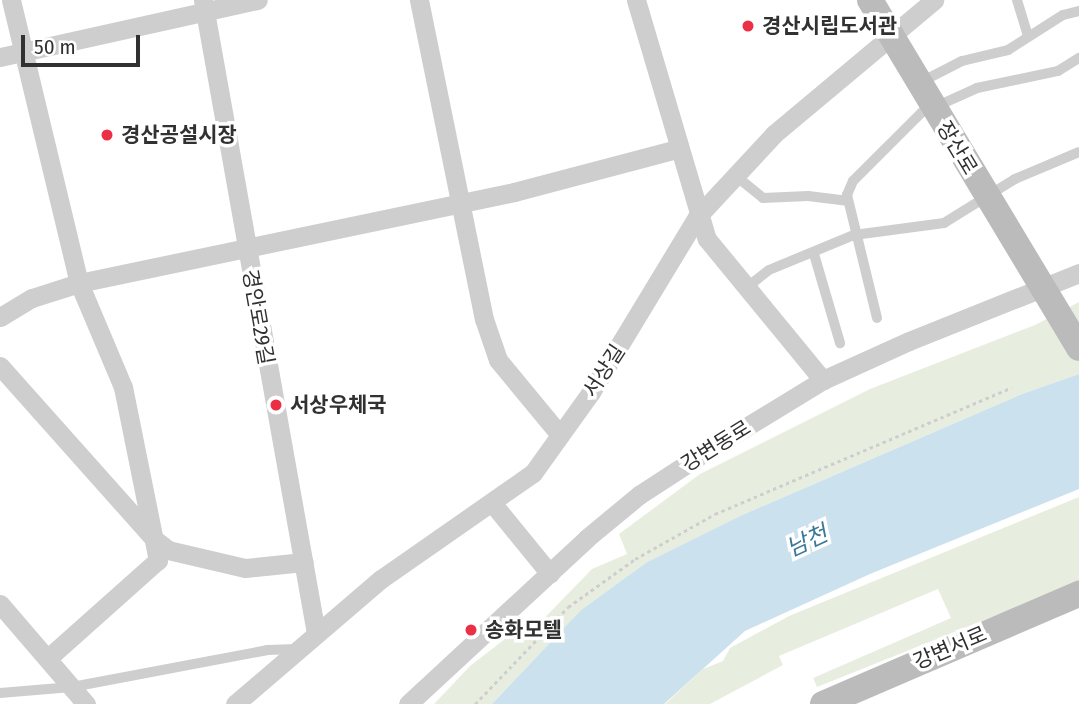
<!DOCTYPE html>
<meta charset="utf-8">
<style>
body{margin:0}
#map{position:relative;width:1079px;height:704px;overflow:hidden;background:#fff;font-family:"Fira Sans Condensed","Noto Sans KR",sans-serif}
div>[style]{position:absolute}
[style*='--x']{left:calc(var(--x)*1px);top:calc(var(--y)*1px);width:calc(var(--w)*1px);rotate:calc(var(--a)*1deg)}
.green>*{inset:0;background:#e8eedf}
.water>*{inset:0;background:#cbe2ee}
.path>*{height:2.5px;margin-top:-1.25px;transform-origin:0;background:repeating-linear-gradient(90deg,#cecece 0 3.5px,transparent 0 7px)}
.lane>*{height:10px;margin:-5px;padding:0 5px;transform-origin:5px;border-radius:5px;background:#cecece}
.street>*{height:19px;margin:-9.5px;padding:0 9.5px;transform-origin:9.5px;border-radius:9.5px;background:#cecece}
.secondary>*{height:26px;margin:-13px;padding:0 13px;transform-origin:13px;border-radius:13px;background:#bbb}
.dots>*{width:19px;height:19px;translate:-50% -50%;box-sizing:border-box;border:4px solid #fff;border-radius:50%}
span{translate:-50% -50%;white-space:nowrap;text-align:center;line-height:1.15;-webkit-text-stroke:7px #fff;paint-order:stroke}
.poi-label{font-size:21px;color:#313131;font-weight:700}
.left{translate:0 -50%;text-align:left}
.street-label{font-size:21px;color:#313131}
.water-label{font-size:23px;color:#3b7797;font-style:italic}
.scale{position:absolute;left:21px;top:35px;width:119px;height:32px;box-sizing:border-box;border:4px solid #313131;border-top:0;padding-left:9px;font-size:21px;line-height:24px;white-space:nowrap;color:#313131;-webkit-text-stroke:5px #fff;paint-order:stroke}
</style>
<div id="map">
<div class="green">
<i style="clip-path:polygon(1079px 302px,1079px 374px,1022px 394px,740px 516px,647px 562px,581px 610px,492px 704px,434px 704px,470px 666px,510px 635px,521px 642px,592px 569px,627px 554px,619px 534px,700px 474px,870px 389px,1035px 325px)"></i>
<i style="clip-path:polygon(1079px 497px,1079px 582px,817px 687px,813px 678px,951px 618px,938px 589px,779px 656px,783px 665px,710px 704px,665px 704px,703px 669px,723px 661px,730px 648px,789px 616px)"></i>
</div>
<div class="water">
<i style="clip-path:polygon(1079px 374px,1079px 489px,870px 574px,745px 631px,664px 704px,492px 704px,581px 610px,647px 562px,740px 516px,1022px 394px)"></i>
</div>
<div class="path">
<i style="--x:475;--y:704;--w:134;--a:-46.2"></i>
<i style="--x:568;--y:607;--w:82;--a:-35.6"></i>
<i style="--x:635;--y:559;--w:92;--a:-29.4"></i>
<i style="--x:715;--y:514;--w:322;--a:-23.1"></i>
</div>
<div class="lane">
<i style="--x:1017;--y:0;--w:38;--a:73"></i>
<i style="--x:921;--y:82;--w:46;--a:-27.1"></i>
<i style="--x:962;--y:61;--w:47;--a:-13.4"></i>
<i style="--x:1008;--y:50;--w:65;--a:-32.5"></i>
<i style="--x:1063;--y:15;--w:16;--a:-14"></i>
<i style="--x:935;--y:107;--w:46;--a:-24.3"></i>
<i style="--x:977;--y:88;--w:83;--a:-11.9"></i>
<i style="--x:1058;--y:71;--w:25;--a:-32"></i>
<i style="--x:736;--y:176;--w:35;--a:39"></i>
<i style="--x:763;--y:198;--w:45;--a:-2.5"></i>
<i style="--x:808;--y:196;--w:39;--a:7"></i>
<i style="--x:814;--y:254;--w:93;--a:73.7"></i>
<i style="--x:746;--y:288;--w:29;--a:-38"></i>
<i style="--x:769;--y:270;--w:92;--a:-22.4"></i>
<i style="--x:854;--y:235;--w:91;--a:-7.6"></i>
<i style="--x:944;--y:223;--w:84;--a:-31.8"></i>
<i style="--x:1015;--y:179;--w:69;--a:-22.9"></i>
<i style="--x:877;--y:318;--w:127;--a:-103.7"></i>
<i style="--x:847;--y:195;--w:15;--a:-67"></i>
<i style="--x:853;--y:181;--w:109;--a:-45"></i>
<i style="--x:0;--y:693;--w:72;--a:-4.8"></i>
<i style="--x:72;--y:687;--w:198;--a:-10.7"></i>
<i style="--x:267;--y:650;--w:30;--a:-2"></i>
</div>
<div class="street">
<i style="--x:11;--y:0;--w:291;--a:76.5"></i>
<i style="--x:79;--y:283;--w:113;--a:67.1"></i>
<i style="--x:123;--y:387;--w:177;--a:78.6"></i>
<i style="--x:158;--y:560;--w:147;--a:138.3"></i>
<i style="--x:203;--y:0;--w:643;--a:79.88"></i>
<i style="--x:419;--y:0;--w:326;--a:78.5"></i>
<i style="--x:484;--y:319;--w:43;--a:71.1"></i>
<i style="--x:498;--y:360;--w:97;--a:50.4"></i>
<i style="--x:636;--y:0;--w:249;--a:73.5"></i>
<i style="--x:707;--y:239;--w:183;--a:50.6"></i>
<i style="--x:0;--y:57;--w:264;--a:-12.5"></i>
<i style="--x:0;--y:317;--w:37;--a:-31"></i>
<i style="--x:32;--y:298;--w:49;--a:-17.7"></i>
<i style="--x:79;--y:283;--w:444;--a:-11.8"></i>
<i style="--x:514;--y:192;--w:169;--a:-14.8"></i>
<i style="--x:0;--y:366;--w:232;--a:48.3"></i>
<i style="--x:154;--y:539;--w:18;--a:38"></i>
<i style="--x:168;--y:550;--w:79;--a:13.2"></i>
<i style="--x:245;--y:568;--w:59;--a:-5.8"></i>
<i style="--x:493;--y:504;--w:90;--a:50.8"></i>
<i style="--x:0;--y:604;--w:132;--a:49.3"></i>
<i style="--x:235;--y:704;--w:192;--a:-40.6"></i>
<i style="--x:381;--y:579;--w:185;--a:-34.9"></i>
<i style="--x:533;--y:473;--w:100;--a:-54.4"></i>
<i style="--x:591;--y:392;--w:205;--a:-58.8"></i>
<i style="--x:697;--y:217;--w:113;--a:-47.1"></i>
<i style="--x:774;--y:134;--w:209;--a:-39.9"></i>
<i style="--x:408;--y:704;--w:244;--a:-42.8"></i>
<i style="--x:587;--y:538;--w:67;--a:-39.6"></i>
<i style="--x:639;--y:495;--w:88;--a:-33"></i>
<i style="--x:713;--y:447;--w:129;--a:-31.3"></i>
<i style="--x:823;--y:380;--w:94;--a:-24.4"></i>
<i style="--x:909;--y:341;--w:183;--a:-21.8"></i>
</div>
<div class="secondary">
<i style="--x:870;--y:0;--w:406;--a:59"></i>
<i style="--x:823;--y:704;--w:279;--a:-23.3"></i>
</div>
<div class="dots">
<i style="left:748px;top:26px;background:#eb3046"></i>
<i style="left:107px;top:135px;background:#eb3046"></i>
<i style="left:276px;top:405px;background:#eb3046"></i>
<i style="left:471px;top:630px;background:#eb3046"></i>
</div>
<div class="poi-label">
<span class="left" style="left:762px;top:26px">경산시립도서관</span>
<span class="left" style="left:121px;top:135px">경산공설시장</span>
<span class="left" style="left:290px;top:405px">서상우체국</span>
<span class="left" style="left:485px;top:630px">송화모텔</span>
</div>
<div class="street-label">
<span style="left:957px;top:148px;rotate:59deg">장산로</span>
<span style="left:258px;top:317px;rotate:80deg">경안로29길</span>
<span style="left:604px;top:371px;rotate:-57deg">서상길</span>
<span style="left:716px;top:446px;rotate:-32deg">강변동로</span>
<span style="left:950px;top:648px;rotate:-23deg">강변서로</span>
</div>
<div class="water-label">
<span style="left:807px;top:541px;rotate:-25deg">남천</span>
</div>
<div class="scale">50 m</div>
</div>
